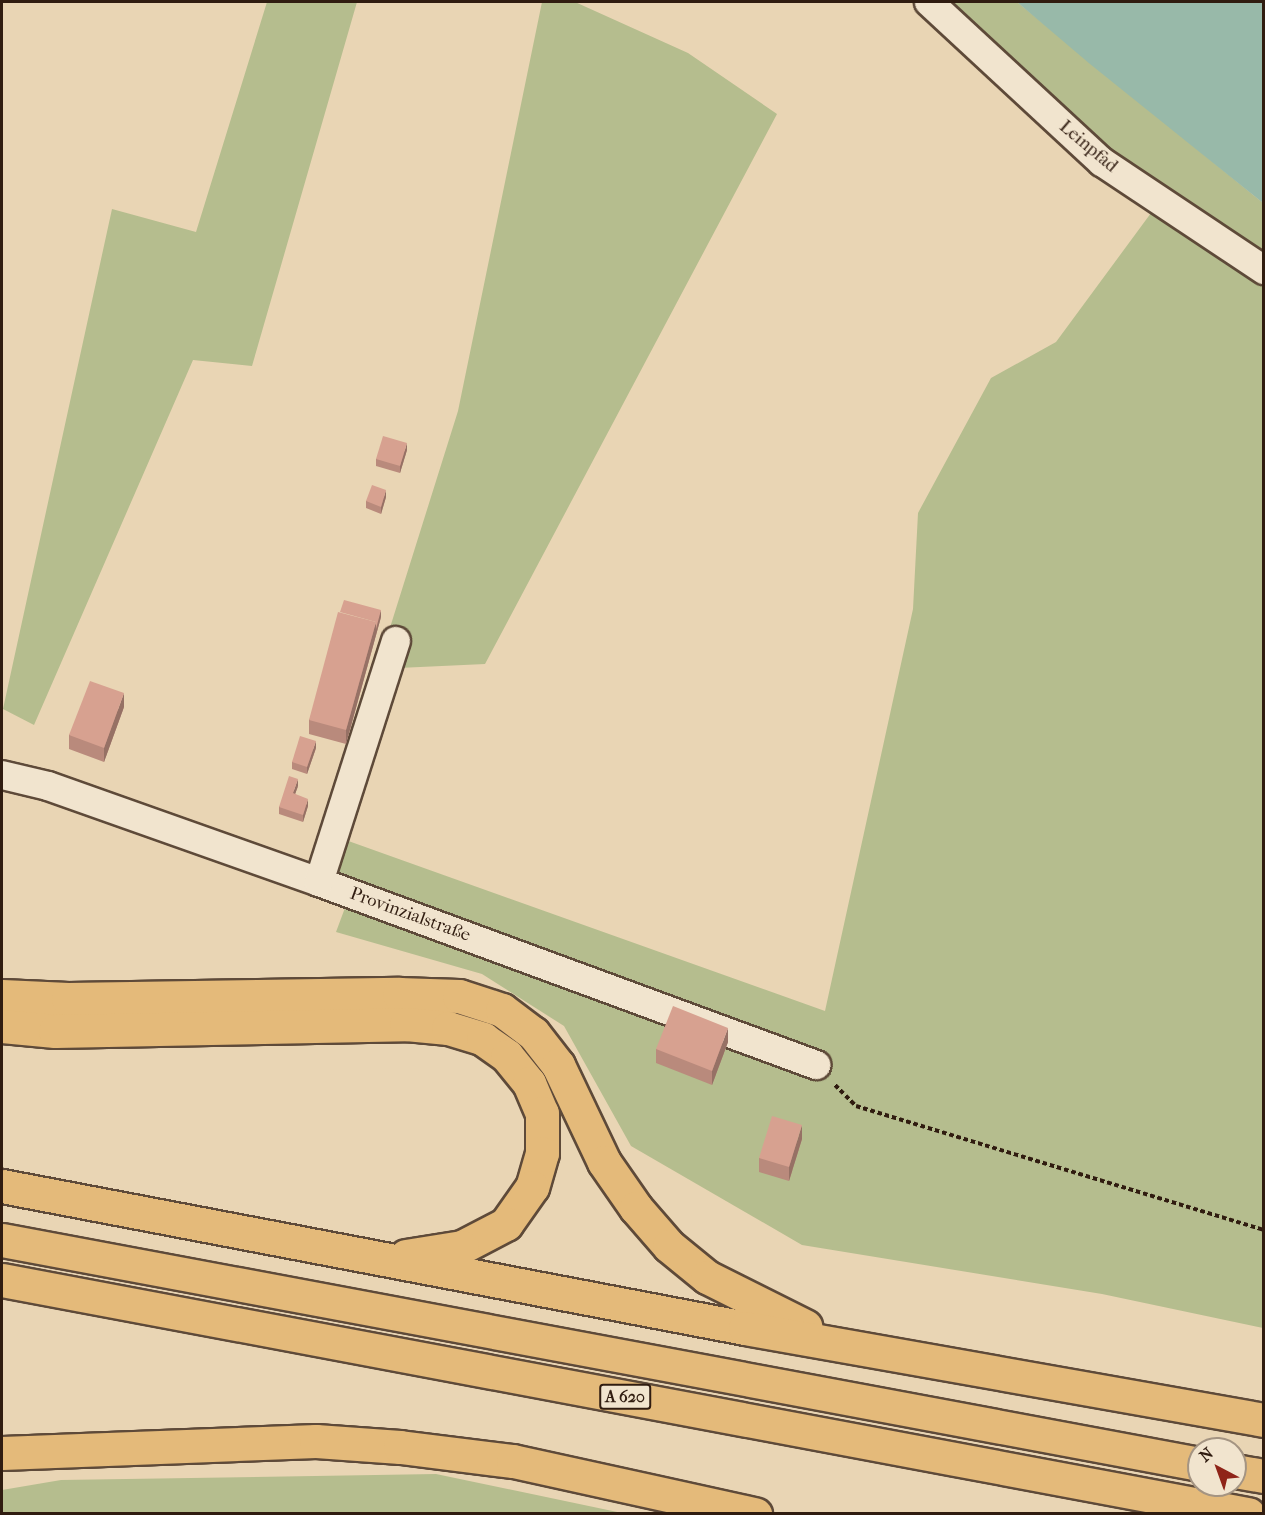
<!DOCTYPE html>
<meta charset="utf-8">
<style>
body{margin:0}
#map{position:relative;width:1265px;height:1515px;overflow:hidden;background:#e9d5b4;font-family:"IM FELL French Canon",serif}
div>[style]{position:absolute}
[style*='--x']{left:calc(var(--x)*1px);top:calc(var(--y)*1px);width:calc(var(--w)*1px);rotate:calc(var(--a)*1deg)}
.green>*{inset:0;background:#b5bd8e}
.water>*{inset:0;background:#98b9a9}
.path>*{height:4px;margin-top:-2px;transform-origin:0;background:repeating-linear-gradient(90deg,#301c10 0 4.5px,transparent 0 7.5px)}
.roads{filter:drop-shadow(2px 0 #5e4a39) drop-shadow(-2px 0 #5e4a39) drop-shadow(0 2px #5e4a39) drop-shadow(0 -2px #5e4a39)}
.minor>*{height:28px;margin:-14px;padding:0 14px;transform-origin:14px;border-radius:14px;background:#f1e4ce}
.highway>*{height:33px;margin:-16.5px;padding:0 16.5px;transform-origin:16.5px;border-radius:16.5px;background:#e4ba7a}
.wall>*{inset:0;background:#b98a7c}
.shaded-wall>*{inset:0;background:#967165}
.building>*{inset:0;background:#d7a190}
span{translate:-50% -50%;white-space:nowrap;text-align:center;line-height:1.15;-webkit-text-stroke:4.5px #f1e4ce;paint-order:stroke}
.shield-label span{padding:2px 4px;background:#f1e4ce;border:2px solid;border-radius:4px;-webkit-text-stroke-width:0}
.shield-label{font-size:16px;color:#301c10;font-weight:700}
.street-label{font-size:18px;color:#301c10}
.frame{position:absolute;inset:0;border:3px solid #301c10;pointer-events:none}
.north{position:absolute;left:1187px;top:1437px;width:60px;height:60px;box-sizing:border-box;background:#f1e4ce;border:2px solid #a49482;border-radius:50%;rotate:319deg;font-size:16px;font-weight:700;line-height:24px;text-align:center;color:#301c10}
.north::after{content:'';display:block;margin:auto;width:21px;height:27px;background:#8f2418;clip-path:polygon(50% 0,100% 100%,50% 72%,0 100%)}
</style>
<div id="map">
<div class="green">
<i style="clip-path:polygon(267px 2px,357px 2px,252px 366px,193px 360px,34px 725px,3px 709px,112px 209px,196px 232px)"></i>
<i style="clip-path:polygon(542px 2px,575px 2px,688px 53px,777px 114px,485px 664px,377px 669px,458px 411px)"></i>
<i style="clip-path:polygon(911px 2px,1017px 2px,1263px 203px,1263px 1328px,1102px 1294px,802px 1245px,631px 1146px,564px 1026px,482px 974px,336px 932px,352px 889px,313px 876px,326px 833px,825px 1011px,913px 609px,918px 513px,991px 378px,1056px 342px,1151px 213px)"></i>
<i style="clip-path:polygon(436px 1474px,622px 1513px,2px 1513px,2px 1490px,61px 1480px)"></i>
</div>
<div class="water">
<i style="clip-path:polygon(1017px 2px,1263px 2px,1263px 203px,1090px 64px)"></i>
</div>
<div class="path">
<i style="--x:835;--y:1085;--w:30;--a:45"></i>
<i style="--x:856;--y:1106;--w:426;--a:16.9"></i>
</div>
<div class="roads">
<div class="minor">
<i style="--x:929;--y:2;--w:236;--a:42.8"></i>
<i style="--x:1102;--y:162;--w:195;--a:33.7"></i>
<i style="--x:2;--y:775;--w:47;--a:13.4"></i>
<i style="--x:48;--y:786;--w:288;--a:19.5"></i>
<i style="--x:319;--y:882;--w:530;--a:20.21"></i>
<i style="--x:319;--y:882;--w:253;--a:-72.3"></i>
</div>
<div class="highway">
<i style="--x:2;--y:996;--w:66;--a:2.6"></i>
<i style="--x:68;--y:999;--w:331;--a:-0.9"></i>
<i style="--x:399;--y:994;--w:60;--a:1.9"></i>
<i style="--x:459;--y:996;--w:45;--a:18"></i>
<i style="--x:502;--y:1010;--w:39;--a:37"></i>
<i style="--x:533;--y:1033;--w:41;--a:52"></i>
<i style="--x:558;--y:1065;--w:107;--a:64.6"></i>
<i style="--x:604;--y:1162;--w:56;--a:55.2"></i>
<i style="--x:636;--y:1208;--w:50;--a:49"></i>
<i style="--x:669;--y:1246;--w:49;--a:39.2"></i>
<i style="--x:707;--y:1277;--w:110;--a:26.6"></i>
<i style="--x:2;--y:1026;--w:53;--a:5.4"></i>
<i style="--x:55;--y:1031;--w:351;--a:-1.1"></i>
<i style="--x:406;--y:1024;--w:42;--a:5.4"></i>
<i style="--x:448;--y:1028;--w:37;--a:17"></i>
<i style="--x:483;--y:1039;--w:29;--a:35"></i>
<i style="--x:507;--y:1056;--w:35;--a:51"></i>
<i style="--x:529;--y:1083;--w:33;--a:67"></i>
<i style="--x:542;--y:1113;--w:40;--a:90"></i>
<i style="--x:542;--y:1153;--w:35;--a:106"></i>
<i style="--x:532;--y:1187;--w:45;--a:125.1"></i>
<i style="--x:506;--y:1224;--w:50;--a:152.4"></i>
<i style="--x:462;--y:1247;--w:57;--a:170.9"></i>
<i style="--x:2;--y:1186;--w:756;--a:10.82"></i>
<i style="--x:745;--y:1328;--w:527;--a:10.05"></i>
<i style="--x:2;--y:1240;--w:1218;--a:10.6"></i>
<i style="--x:2;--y:1280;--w:1268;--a:10.64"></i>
<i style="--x:2;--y:1453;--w:314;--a:-2.2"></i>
<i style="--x:316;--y:1441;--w:84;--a:4.1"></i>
<i style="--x:400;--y:1447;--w:114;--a:7.1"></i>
<i style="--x:513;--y:1461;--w:248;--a:12.4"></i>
<i style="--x:1235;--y:1471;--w:29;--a:10"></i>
</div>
</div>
<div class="wall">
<i style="clip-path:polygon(407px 450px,400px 473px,376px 466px,376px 459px)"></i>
<i style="clip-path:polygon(386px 497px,381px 514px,366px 508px,366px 501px)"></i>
<i style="clip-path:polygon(381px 617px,346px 744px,309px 734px,309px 720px)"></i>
<i style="clip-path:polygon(124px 707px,104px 762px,69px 749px,69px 735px)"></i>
<i style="clip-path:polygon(316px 748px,307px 774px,292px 769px,292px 762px)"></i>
<i style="clip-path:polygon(298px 786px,295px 794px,308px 806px,303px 822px,279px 814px,279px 807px)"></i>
<i style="clip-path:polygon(728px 1042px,712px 1085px,656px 1063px,656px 1049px)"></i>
<i style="clip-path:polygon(802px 1139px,789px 1181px,759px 1172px,759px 1158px)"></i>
</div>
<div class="shaded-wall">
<i style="clip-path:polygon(407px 443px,407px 450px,400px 473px,400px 466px)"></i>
<i style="clip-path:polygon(386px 490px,386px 497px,381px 514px,381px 507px)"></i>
<i style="clip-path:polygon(381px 610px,381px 617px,346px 744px,346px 730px,376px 622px)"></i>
<i style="clip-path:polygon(124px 693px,124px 707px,104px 762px,104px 748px)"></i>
<i style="clip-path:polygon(316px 741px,316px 748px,307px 774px,307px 767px)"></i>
<i style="clip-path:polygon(298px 779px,298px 786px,293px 800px,293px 793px)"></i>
<i style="clip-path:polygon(308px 799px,308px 806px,303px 822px,303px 815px)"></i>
<i style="clip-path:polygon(728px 1028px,728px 1042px,712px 1085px,712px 1071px)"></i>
<i style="clip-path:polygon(802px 1125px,802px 1139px,789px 1181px,789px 1167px)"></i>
</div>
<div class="building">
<i style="clip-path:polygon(383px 436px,407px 443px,400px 466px,376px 459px)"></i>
<i style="clip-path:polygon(372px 485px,386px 490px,381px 507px,366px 501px)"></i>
<i style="clip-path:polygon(344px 600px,381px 610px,376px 629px,376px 622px,340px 612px)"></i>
<i style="clip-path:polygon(338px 612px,376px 622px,346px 730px,309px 720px)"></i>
<i style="clip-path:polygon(90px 681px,124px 693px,104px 748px,69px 735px)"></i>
<i style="clip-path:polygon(300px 736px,316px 741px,307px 767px,292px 762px)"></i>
<i style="clip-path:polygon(289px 776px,298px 779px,293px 793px,308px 799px,303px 815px,279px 807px)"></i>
<i style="clip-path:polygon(673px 1006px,728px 1028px,712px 1071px,656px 1049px)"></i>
<i style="clip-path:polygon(772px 1116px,802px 1125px,789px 1167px,759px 1158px)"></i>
</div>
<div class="shield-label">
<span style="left:625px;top:1397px">A 620</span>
</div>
<div class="street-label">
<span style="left:1088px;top:147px;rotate:40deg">Leinpfad</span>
<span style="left:410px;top:915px;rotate:20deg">Provinzialstraße</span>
</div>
<div class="frame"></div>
<div class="north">N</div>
</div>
